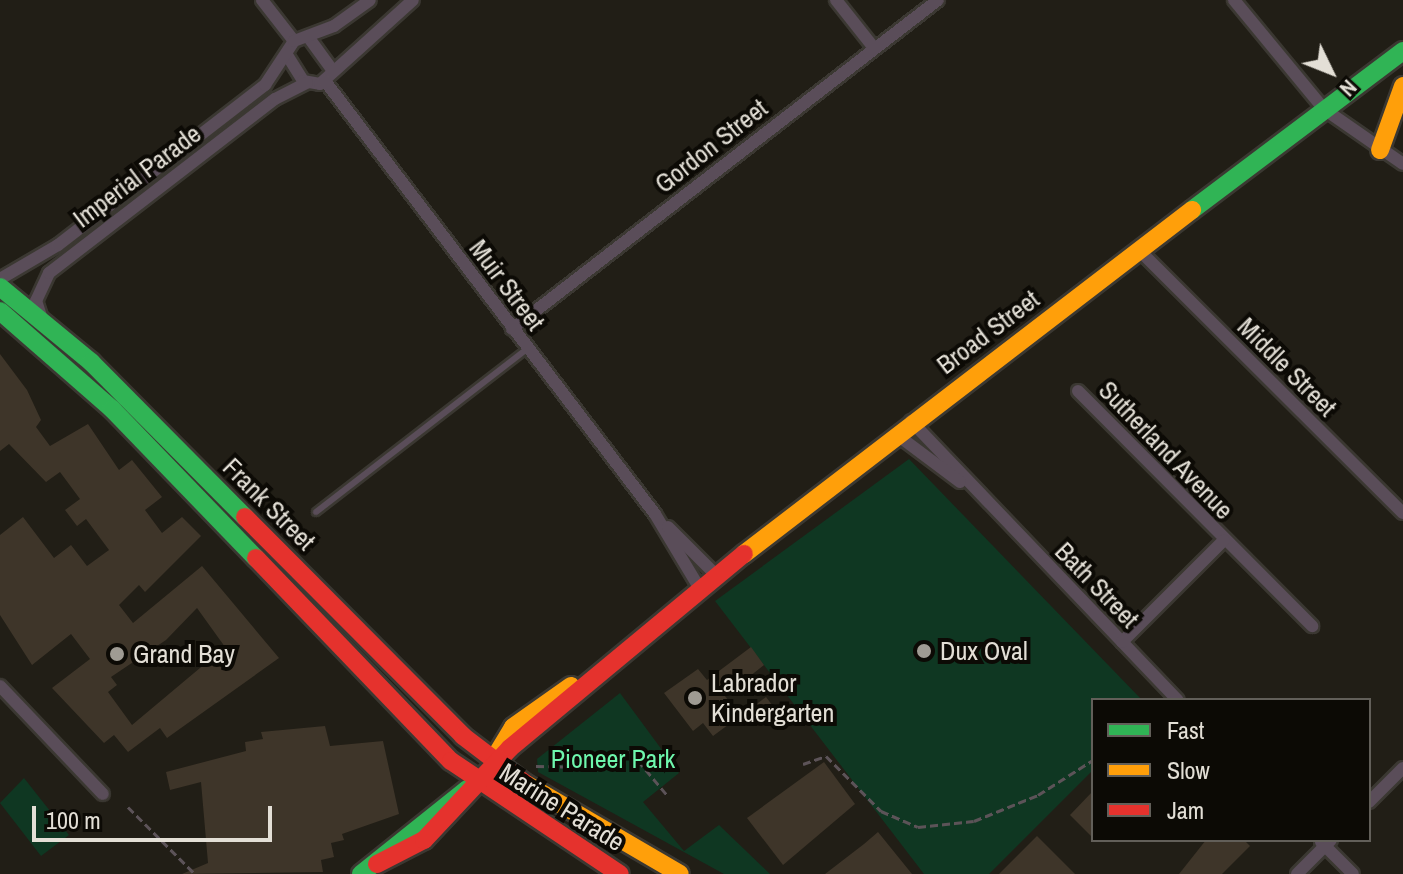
<!DOCTYPE html>
<style>
body{margin:0}
#map{position:relative;width:1403px;height:874px;overflow:hidden;background:#211e16;font-family:"Archivo Narrow",sans-serif}
div>[style]{position:absolute}
[style*='--x']{left:calc(var(--x)*1px);top:calc(var(--y)*1px);width:calc(var(--w)*1px);rotate:calc(var(--a)*1deg)}
.green>*{inset:0;background:#0f3722}
.building>*{inset:0;background:#3e3529}
.path>*{height:3px;margin-top:-1.5px;transform-origin:0;background:repeating-linear-gradient(90deg,#5c5358 0 8px,transparent 0 12px)}
.roads{filter:drop-shadow(2px 0 #3b3832) drop-shadow(-2px 0 #3b3832) drop-shadow(0 2px #3b3832) drop-shadow(0 -2px #3b3832)}
.lane>*{height:6px;margin:-3px;padding:0 3px;transform-origin:3px;border-radius:3px;background:#5a4d59}
.street>*{height:12px;margin:-6px;padding:0 6px;transform-origin:6px;border-radius:6px;background:#5a4d59}
.fast>*{height:18px;margin:-9px;padding:0 9px;transform-origin:9px;border-radius:9px;background:#30b455}
.slow>*{height:18px;margin:-9px;padding:0 9px;transform-origin:9px;border-radius:9px;background:#ff9f0a}
.jam>*{height:18px;margin:-9px;padding:0 9px;transform-origin:9px;border-radius:9px;background:#e5322d}
.dots>*{width:22px;height:22px;translate:-50% -50%;box-sizing:border-box;border:4px solid #0c0a05;border-radius:50%}
span{translate:-50% -50%;white-space:nowrap;text-align:center;line-height:1.15;-webkit-text-stroke:8px #0c0a05;paint-order:stroke}
.street-label{font-size:26px;color:#e3dfd6}
.poi-label{font-size:26px;color:#e3dfd6}
.left{translate:0 -50%;text-align:left}
.park-label{font-size:26px;color:#6ef7ad}
.legend{position:absolute;left:1091px;top:698px;width:280px;height:144px;box-sizing:border-box;background:#0c0a05;border:2px solid #625f59;margin:0;padding:10px 14px;list-style:none;font-size:24px;color:#e3dfd6}
.legend li{display:flex;align-items:center;gap:16px;height:40px}
.legend b{width:40px;border:2px solid #625f59}
.north{position:absolute;left:1291px;top:32px;width:80px;height:80px;-webkit-text-stroke:6px #0c0a05;paint-order:stroke;rotate:133deg;font-size:22px;font-weight:700;line-height:32px;text-align:center;color:#e3dfd6}
.north::after{content:'';display:block;margin:auto;width:28px;height:36px;background:#e3dfd6;clip-path:polygon(50% 0,100% 100%,50% 72%,0 100%)}
.scale{position:absolute;left:32px;top:806px;width:240px;height:36px;box-sizing:border-box;border:4px solid #e3dfd6;border-top:0;padding-left:10px;font-size:24px;line-height:28px;white-space:nowrap;color:#e3dfd6;-webkit-text-stroke:6px #0c0a05;paint-order:stroke}
</style>
<div id="map">
<div class="green">
<i style="clip-path:polygon(909px 459px,1142px 700px,1093px 700px,1093px 770px,989px 874px,924px 874px,715px 601px)"></i>
<i style="clip-path:polygon(620px 693px,679px 773px,643px 802px,684px 851px,719px 825px,770px 874px,724px 874px,538px 772px,537px 759px)"></i>
<i style="clip-path:polygon(24px 778px,69px 835px,41px 856px,0 803px)"></i>
</div>
<div class="building">
<i style="clip-path:polygon(evenodd,0 354px,27px 390px,41px 420px,36px 427px,50px 446px,88px 424px,119px 470px,132px 460px,162px 497px,145px 510px,162px 533px,182px 517px,201px 536px,145px 592px,139px 585px,119px 605px,133px 623px,202px 566px,279px 658px,167px 738px,160px 728px,128px 752px,114px 735px,104px 743px,52px 688px,90px 659px,71px 634px,32px 665px,0 615px,0 535px,23px 517px,54px 558px,71px 545px,87px 566px,109px 550px,86px 519px,77px 526px,65px 510px,80px 499px,60px 472px,46px 482px,9px 444px,0 451px,0 354px,197px 608px,225px 647px,132px 725px,108px 692px,117px 685px,111px 677px,166px 640px,197px 608px)"></i>
<i style="clip-path:polygon(751px 647px,764px 665px,725px 696px,740px 716px,713px 736px,703px 723px,693px 731px,664px 693px,698px 669px,707px 680px)"></i>
<i style="clip-path:polygon(766px 697px,779px 714px,767px 723px,754px 706px)"></i>
<i style="clip-path:polygon(325px 726px,330px 746px,383px 741px,399px 814px,342px 834px,344px 840px,331px 843px,334px 857px,321px 860px,323px 872px,182px 874px,208px 863px,201px 782px,170px 790px,166px 772px,246px 751px,245px 742px,263px 739px,261px 732px)"></i>
<i style="clip-path:polygon(824px 762px,855px 804px,783px 865px,747px 818px)"></i>
<i style="clip-path:polygon(1093px 791px,1093px 838px,1070px 815px)"></i>
<i style="clip-path:polygon(878px 832px,912px 874px,825px 874px,864px 844px)"></i>
<i style="clip-path:polygon(1037px 836px,1075px 874px,999px 874px)"></i>
<i style="clip-path:polygon(1206px 840px,1244px 840px,1250px 846px,1222px 874px,1179px 874px)"></i>
</div>
<div class="path">
<i style="--x:803;--y:764;--w:24;--a:-19"></i>
<i style="--x:826;--y:756;--w:78;--a:45"></i>
<i style="--x:881;--y:811;--w:40;--a:23.4"></i>
<i style="--x:918;--y:827;--w:56;--a:-6.1"></i>
<i style="--x:974;--y:821;--w:69;--a:-22.1"></i>
<i style="--x:1038;--y:795;--w:65;--a:-32.5"></i>
<i style="--x:536;--y:766;--w:55;--a:1"></i>
<i style="--x:591;--y:767;--w:42;--a:-22.3"></i>
<i style="--x:630;--y:751;--w:57;--a:49.9"></i>
<i style="--x:128;--y:807;--w:95;--a:45"></i>
</div>
<div class="roads">
<div class="lane">
<i style="--x:316;--y:512;--w:267;--a:-37.7"></i>
</div>
<div class="street">
<i style="--x:262;--y:0;--w:52;--a:52"></i>
<i style="--x:836;--y:0;--w:61;--a:51.6"></i>
<i style="--x:1234;--y:0;--w:141;--a:50.5"></i>
<i style="--x:1324;--y:109;--w:96;--a:34.8"></i>
<i style="--x:309;--y:38;--w:39;--a:54"></i>
<i style="--x:287;--y:55;--w:31;--a:58"></i>
<i style="--x:303;--y:81;--w:17;--a:10"></i>
<i style="--x:320;--y:84;--w:125;--a:-42.1"></i>
<i style="--x:325;--y:81;--w:544;--a:52.69"></i>
<i style="--x:655;--y:514;--w:87;--a:59"></i>
<i style="--x:1140;--y:251;--w:371;--a:44.9"></i>
<i style="--x:0;--y:279;--w:67;--a:-30.4"></i>
<i style="--x:58;--y:245;--w:262;--a:-37.7"></i>
<i style="--x:265;--y:85;--w:53;--a:-56.6"></i>
<i style="--x:294;--y:41;--w:43;--a:-20.6"></i>
<i style="--x:334;--y:26;--w:44;--a:-35.8"></i>
<i style="--x:41;--y:316;--w:16;--a:-108"></i>
<i style="--x:36;--y:301;--w:31;--a:-65"></i>
<i style="--x:49;--y:273;--w:285;--a:-37.6"></i>
<i style="--x:275;--y:99;--w:36;--a:-27"></i>
<i style="--x:512;--y:329;--w:538;--a:-37.68"></i>
<i style="--x:1078;--y:391;--w:332;--a:45.1"></i>
<i style="--x:911;--y:421;--w:386;--a:46.3"></i>
<i style="--x:896;--y:434;--w:80;--a:36.9"></i>
<i style="--x:668;--y:527;--w:69;--a:45"></i>
<i style="--x:1122;--y:642;--w:144;--a:-45"></i>
<i style="--x:0;--y:686;--w:149;--a:46.4"></i>
<i style="--x:1369;--y:802;--w:48;--a:-45"></i>
<i style="--x:1321;--y:842;--w:45;--a:45"></i>
<i style="--x:1297;--y:874;--w:48;--a:-45"></i>
</div>
<div class="fast">
<i style="--x:1192;--y:210;--w:264;--a:-37"></i>
<i style="--x:0;--y:287;--w:118;--a:39.5"></i>
<i style="--x:91;--y:362;--w:218;--a:45.2"></i>
<i style="--x:0;--y:311;--w:149;--a:41.2"></i>
<i style="--x:112;--y:409;--w:207;--a:46"></i>
<i style="--x:361;--y:874;--w:136;--a:-38.7"></i>
</div>
<div class="slow">
<i style="--x:1380;--y:150;--w:68;--a:-70.2"></i>
<i style="--x:744;--y:554;--w:565;--a:-37.52"></i>
<i style="--x:497;--y:754;--w:31;--a:-59"></i>
<i style="--x:513;--y:727;--w:71;--a:-35.3"></i>
<i style="--x:526;--y:784;--w:178;--a:30.3"></i>
</div>
<div class="jam">
<i style="--x:245;--y:517;--w:309;--a:45.1"></i>
<i style="--x:463;--y:736;--w:79;--a:37.3"></i>
<i style="--x:256;--y:558;--w:281;--a:46.2"></i>
<i style="--x:451;--y:761;--w:203;--a:33.8"></i>
<i style="--x:377;--y:864;--w:53;--a:-27.1"></i>
<i style="--x:424;--y:840;--w:126;--a:-46.9"></i>
<i style="--x:510;--y:748;--w:304;--a:-39.7"></i>
</div>
</div>
<div class="dots">
<i style="left:924px;top:651px;background:#9f9b93"></i>
<i style="left:117px;top:654px;background:#9f9b93"></i>
<i style="left:695px;top:698px;background:#9f9b93"></i>
</div>
<div class="street-label">
<span style="left:711px;top:146px;rotate:-38deg">Gordon Street</span>
<span style="left:137px;top:176px;rotate:-37deg">Imperial Parade</span>
<span style="left:507px;top:285px;rotate:53deg">Muir Street</span>
<span style="left:988px;top:332px;rotate:-37deg">Broad Street</span>
<span style="left:1287px;top:367px;rotate:45deg">Middle Street</span>
<span style="left:1166px;top:450px;rotate:46deg">Sutherland Avenue</span>
<span style="left:269px;top:504px;rotate:45deg">Frank Street</span>
<span style="left:1097px;top:585px;rotate:46deg">Bath Street</span>
<span style="left:562px;top:807px;rotate:32deg">Marine Parade</span>
</div>
<div class="poi-label">
<span class="left" style="left:940px;top:651px">Dux Oval</span>
<span class="left" style="left:133px;top:654px">Grand Bay</span>
<span class="left" style="left:711px;top:698px">Labrador<br>Kindergarten</span>
</div>
<div class="park-label">
<span style="left:613px;top:759px">Pioneer Park</span>
</div>
<ul class="legend">
<li><b style="height:10px;background:#30b455"></b>Fast</li>
<li><b style="height:10px;background:#ff9f0a"></b>Slow</li>
<li><b style="height:10px;background:#e5322d"></b>Jam</li>
</ul>
<div class="north">N</div>
<div class="scale">100 m</div>
</div>
